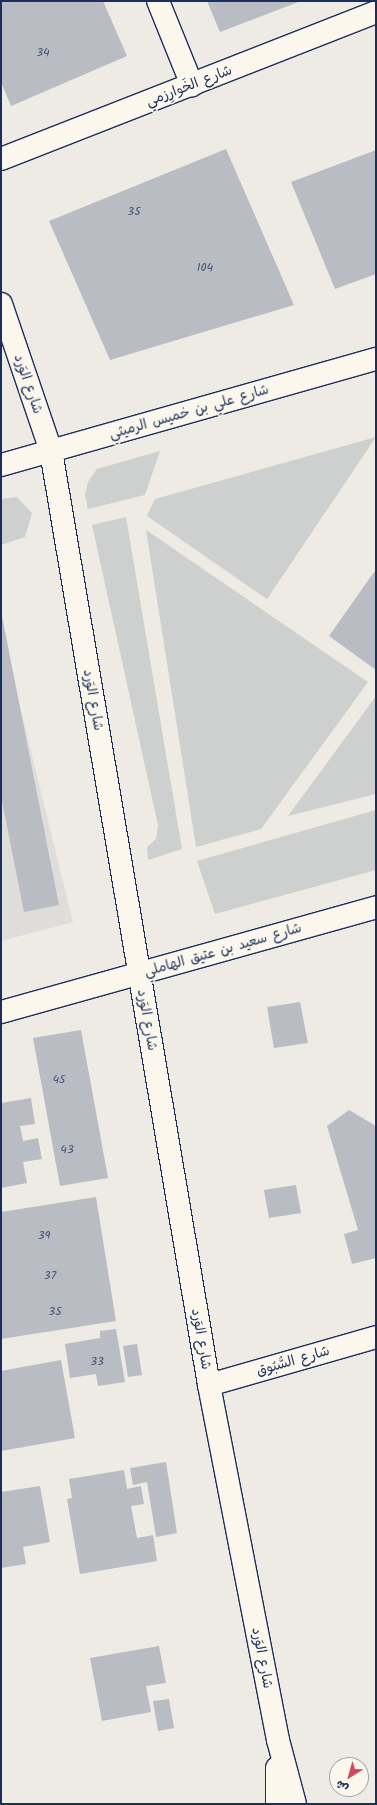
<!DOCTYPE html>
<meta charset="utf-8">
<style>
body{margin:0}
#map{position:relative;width:377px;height:1805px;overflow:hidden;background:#eeebe4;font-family:Kalam,"Playpen Sans Arabic",sans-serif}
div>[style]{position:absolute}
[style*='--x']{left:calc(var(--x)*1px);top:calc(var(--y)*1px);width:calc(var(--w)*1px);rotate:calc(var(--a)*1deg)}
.built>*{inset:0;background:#deddda}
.green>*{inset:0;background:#cecfcf}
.building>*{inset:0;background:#b9bcc3}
.roads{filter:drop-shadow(1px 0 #1b2f5e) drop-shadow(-1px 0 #1b2f5e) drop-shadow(0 1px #1b2f5e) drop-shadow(0 -1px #1b2f5e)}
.minor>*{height:22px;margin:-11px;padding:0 11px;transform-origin:11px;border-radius:11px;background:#fbf7ec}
span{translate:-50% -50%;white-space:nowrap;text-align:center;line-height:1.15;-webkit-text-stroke:3px #fbf7ec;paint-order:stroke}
.number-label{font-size:12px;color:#425277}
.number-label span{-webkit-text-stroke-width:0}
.street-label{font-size:14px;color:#1b2f5e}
.frame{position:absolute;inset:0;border:2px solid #1b2f5e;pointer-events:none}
.north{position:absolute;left:329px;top:1757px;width:40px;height:40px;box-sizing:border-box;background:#fbf7ec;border:1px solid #a1a7b3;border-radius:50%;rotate:217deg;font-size:11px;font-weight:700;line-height:16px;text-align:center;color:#1b2f5e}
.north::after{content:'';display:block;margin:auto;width:14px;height:18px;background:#d1495b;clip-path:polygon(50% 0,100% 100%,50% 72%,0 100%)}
</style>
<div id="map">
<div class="built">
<i style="clip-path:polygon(1px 629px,73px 922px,1px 941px)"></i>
</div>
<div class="green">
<i style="clip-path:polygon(376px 437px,267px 599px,147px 516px,155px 499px)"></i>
<i style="clip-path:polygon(160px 451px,145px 495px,88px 509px,85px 495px,88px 482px,97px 469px)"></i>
<i style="clip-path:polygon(17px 497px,32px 513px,25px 537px,1px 545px,1px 499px)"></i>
<i style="clip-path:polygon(126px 517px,182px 849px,148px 860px,147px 847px,156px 839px,158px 825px,92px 525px)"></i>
<i style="clip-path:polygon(146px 530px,368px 682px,261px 829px,196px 847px)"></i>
<i style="clip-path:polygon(376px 696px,376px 794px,288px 816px)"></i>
<i style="clip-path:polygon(376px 810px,376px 870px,215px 914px,197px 861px)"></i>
</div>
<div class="building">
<i style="clip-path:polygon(1px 1px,103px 1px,127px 56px,11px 106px,1px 82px)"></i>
<i style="clip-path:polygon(207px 1px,301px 1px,220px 32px)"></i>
<i style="clip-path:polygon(226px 149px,294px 305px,110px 360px,49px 221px)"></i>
<i style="clip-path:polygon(376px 150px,376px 274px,335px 289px,291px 182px)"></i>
<i style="clip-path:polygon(374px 572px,376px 573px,376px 670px,329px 636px)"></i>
<i style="clip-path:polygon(1px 611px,59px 905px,24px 912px,1px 796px)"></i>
<i style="clip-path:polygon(300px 1002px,308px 1043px,274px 1048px,267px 1007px)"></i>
<i style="clip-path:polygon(81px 1030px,108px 1178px,60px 1186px,33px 1038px)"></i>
<i style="clip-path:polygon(31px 1098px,35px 1124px,20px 1126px,23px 1141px,38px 1138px,42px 1159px,23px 1162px,27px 1183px,1px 1188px,1px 1103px)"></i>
<i style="clip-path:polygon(349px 1110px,376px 1126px,376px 1258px,352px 1264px,344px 1234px,358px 1230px,327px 1126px)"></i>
<i style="clip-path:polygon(296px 1185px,301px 1213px,269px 1218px,264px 1190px)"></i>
<i style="clip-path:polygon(96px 1197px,116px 1321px,1px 1339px,1px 1212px)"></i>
<i style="clip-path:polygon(116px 1329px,125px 1382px,98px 1386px,96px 1374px,70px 1378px,65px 1344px,100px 1338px,100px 1331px)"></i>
<i style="clip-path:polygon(137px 1344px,142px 1375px,128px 1377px,123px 1346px)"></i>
<i style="clip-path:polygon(61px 1360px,75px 1438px,1px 1451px,1px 1371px)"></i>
<i style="clip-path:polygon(166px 1462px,177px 1533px,156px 1537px,147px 1482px,133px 1485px,130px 1468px)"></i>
<i style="clip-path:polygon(124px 1470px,127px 1489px,141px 1486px,144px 1504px,131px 1506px,137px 1538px,153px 1535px,157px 1561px,80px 1574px,67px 1499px,72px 1498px,69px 1479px)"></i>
<i style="clip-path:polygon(40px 1486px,50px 1542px,23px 1547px,26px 1564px,1px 1568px,1px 1492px)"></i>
<i style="clip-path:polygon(159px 1646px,166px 1683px,146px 1686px,151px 1712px,102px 1721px,90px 1658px)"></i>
<i style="clip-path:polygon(169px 1699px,174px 1728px,158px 1731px,153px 1701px)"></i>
</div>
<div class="roads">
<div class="minor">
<i style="--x:158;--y:1;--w:91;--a:68"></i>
<i style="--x:1;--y:159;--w:403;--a:-21.4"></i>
<i style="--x:1;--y:304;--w:155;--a:71.2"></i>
<i style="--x:51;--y:451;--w:947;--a:80.4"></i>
<i style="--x:209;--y:1385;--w:362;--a:79"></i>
<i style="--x:278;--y:1740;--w:66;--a:75.1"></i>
<i style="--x:1;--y:465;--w:390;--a:-15.8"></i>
<i style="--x:1;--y:1012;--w:389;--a:-15.6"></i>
<i style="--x:209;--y:1385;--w:174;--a:-16"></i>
<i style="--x:277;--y:1804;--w:36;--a:-90"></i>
</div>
</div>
<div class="number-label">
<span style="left:43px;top:53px">34</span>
<span style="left:134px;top:212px">35</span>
<span style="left:205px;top:268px">104</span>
<span style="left:59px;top:1080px">45</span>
<span style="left:67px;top:1150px">43</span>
<span style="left:44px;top:1236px">39</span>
<span style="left:50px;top:1276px">37</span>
<span style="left:55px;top:1312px">35</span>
<span style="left:97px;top:1362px">33</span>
</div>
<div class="street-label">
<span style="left:189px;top:86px;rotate:-21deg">شارع الخَوارِزمي</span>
<span style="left:28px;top:384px;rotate:71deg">شارع الوَرد</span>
<span style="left:189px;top:412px;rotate:-16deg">شارع علي بن خميس الرميثي</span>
<span style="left:93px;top:700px;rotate:80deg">شارع الوَرد</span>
<span style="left:223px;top:950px;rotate:-16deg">شارع سعيد بن عتيق الهاملي</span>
<span style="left:147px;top:1020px;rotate:80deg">شارع الوَرد</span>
<span style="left:201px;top:1339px;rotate:80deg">شارع الوَرد</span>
<span style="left:293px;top:1361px;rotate:-16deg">شارع السُّبُوق</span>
<span style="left:262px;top:1658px;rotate:79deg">شارع الوَرد</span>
</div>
<div class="frame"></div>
<div class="north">ش</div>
</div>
